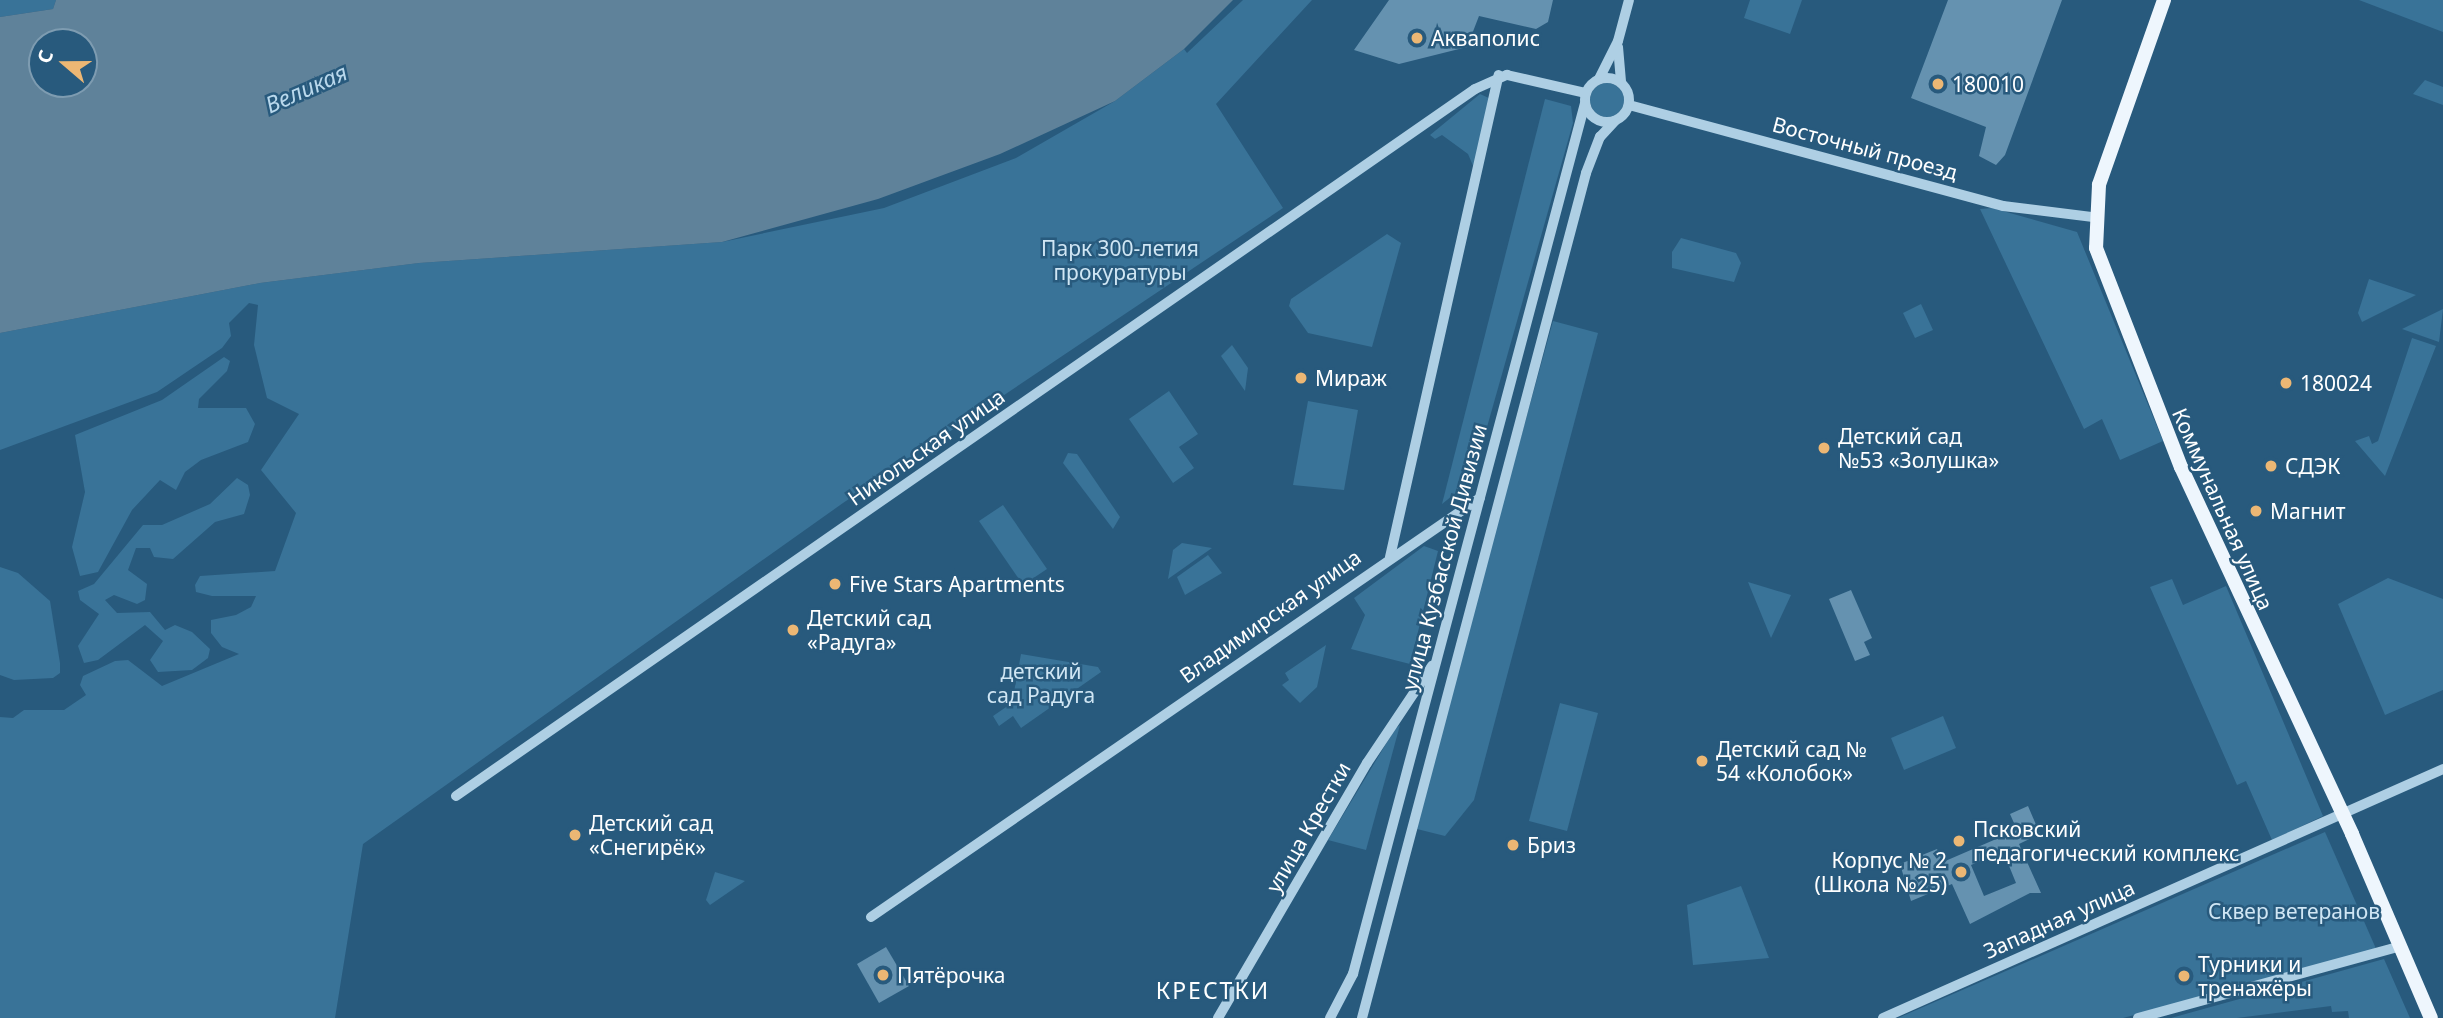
<!DOCTYPE html>
<meta charset="utf-8">
<style>
body{margin:0}
#map{position:relative;width:2443px;height:1018px;overflow:hidden;background:#285a7d;font-family:"Noto Sans",sans-serif}
div>[style]{position:absolute}
[style*='--x']{left:calc(var(--x)*1px);top:calc(var(--y)*1px);width:calc(var(--w)*1px);rotate:calc(var(--a)*1deg)}
.green>*{inset:0;background:#397398}
.round{border-radius:50%}
.water>*{inset:0;background:#5f829a}
.building>*{inset:0;background:#6592b0}
.minor>*{height:10px;margin:-5px;padding:0 5px;transform-origin:5px;border-radius:5px;background:#aecfe4}
.minor>.ring{margin:-5px;padding:0;box-sizing:content-box;background:none;border:10px solid #aecfe4;border-radius:50%}
.major>*{height:14px;margin:-7px;padding:0 7px;transform-origin:7px;border-radius:7px;background:#eef6fd}
.dots>*{width:19px;height:19px;translate:-50% -50%;box-sizing:border-box;border:4px solid #285a7d;border-radius:50%}
span{translate:-50% -50%;white-space:nowrap;text-align:center;line-height:1.15;-webkit-text-stroke:5px #285a7d;paint-order:stroke}
.poi-label{font-size:21px;color:#fff}
.left{translate:0 -50%;text-align:left}
.right{translate:-100% -50%;text-align:right}
.street-label{font-size:21px;color:#fff}
.park-label{font-size:21px;color:#d0e6f4}
.water-label{font-size:23px;color:#b9d8ec;font-style:italic}
.neighbourhood-label{font-size:23px;color:#fff;letter-spacing:2px}
.north{position:absolute;left:28px;top:28px;width:70px;height:70px;box-sizing:border-box;background:#285a7d;border:2px solid #7e9cb1;border-radius:50%;rotate:290deg;font-size:19px;font-weight:700;line-height:28px;text-align:center;color:#fff}
.north::after{content:'';display:block;margin:auto;width:24px;height:32px;background:#ecb774;clip-path:polygon(50% 0,100% 100%,50% 72%,0 100%)}
</style>
<div id="map">
<div class="green">
<i style="clip-path:polygon(0 0,56px 0,53px 9px,0 17px)"></i>
<i style="clip-path:polygon(1243px 0,1312px 0,1216px 104px,1283px 208px,843px 503px,363px 844px,335px 1018px,0 1018px,0 717px,13px 718px,24px 710px,64px 710px,86px 695px,80px 685px,83px 676px,115px 661px,128px 660px,162px 686px,239px 654px,222px 647px,211px 633px,211px 620px,236px 615px,251px 607px,256px 596px,212px 596px,196px 592px,195px 585px,200px 576px,275px 571px,296px 513px,261px 470px,299px 414px,267px 398px,254px 345px,258px 305px,249px 303px,229px 323px,231px 336px,222px 348px,157px 392px,0 450px,0 333px,260px 283px,419px 263px,722px 242px,884px 208px,1016px 158px,1115px 101px,1184px 49px,1187px 53px)"></i>
<i style="clip-path:polygon(1750px 0,1802px 0,1790px 34px,1744px 18px)"></i>
<i style="clip-path:polygon(2359px 0,2443px 0,2443px 32px)"></i>
<i style="clip-path:polygon(2425px 80px,2443px 87px,2443px 105px,2413px 94px)"></i>
<i class="round" style="left:1590px;top:83px;width:34px;height:34px"></i>
<i style="clip-path:polygon(1480px 94px,1491px 99px,1474px 168px,1468px 154px,1442px 135px,1435px 139px,1430px 135px)"></i>
<i style="clip-path:polygon(1545px 99px,1571px 106px,1573px 123px,1472px 480px,1442px 504px)"></i>
<i style="clip-path:polygon(1992px 208px,2077px 232px,2163px 441px,2120px 460px,2102px 419px,2084px 429px,1980px 209px)"></i>
<i style="clip-path:polygon(1387px 234px,1401px 243px,1372px 347px,1308px 333px,1289px 306px,1291px 299px)"></i>
<i style="clip-path:polygon(1681px 238px,1736px 253px,1741px 263px,1734px 282px,1672px 268px,1672px 252px)"></i>
<i style="clip-path:polygon(2369px 279px,2416px 295px,2362px 322px,2358px 313px)"></i>
<i style="clip-path:polygon(1921px 304px,1933px 330px,1915px 338px,1903px 313px)"></i>
<i style="clip-path:polygon(2443px 309px,2439px 342px,2402px 329px)"></i>
<i style="clip-path:polygon(1553px 321px,1598px 333px,1474px 800px,1445px 836px,1413px 828px)"></i>
<i style="clip-path:polygon(2412px 338px,2436px 346px,2385px 476px,2355px 441px,2369px 436px,2372px 444px,2378px 441px)"></i>
<i style="clip-path:polygon(1232px 345px,1248px 368px,1245px 391px,1221px 356px)"></i>
<i style="clip-path:polygon(224px 357px,230px 361px,227px 371px,199px 399px,198px 408px,246px 408px,255px 424px,248px 442px,201px 460px,185px 472px,176px 490px,160px 480px,132px 510px,98px 572px,80px 576px,72px 547px,85px 492px,75px 435px,162px 400px)"></i>
<i style="clip-path:polygon(1169px 391px,1198px 434px,1179px 447px,1194px 468px,1173px 483px,1129px 419px)"></i>
<i style="clip-path:polygon(1308px 401px,1358px 410px,1344px 490px,1293px 485px)"></i>
<i style="clip-path:polygon(1068px 453px,1077px 454px,1120px 517px,1113px 529px,1063px 463px)"></i>
<i style="clip-path:polygon(237px 478px,248px 485px,250px 495px,244px 514px,215px 522px,173px 559px,154px 557px,150px 548px,136px 548px,128px 570px,147px 584px,145px 600px,137px 604px,114px 595px,105px 600px,117px 613px,150px 612px,165px 630px,175px 625px,192px 632px,210px 649px,208px 658px,192px 670px,158px 672px,150px 660px,163px 641px,145px 625px,98px 660px,84px 663px,78px 646px,99px 614px,80px 600px,78px 591px,94px 584px,143px 525px,162px 525px,210px 504px)"></i>
<i style="clip-path:polygon(1003px 505px,1047px 569px,1023px 585px,979px 521px)"></i>
<i style="clip-path:polygon(1182px 543px,1212px 548px,1168px 579px,1173px 550px)"></i>
<i style="clip-path:polygon(1424px 546px,1438px 551px,1410px 664px,1351px 649px,1365px 615px,1354px 598px)"></i>
<i style="clip-path:polygon(1208px 555px,1222px 573px,1185px 595px,1177px 577px)"></i>
<i style="clip-path:polygon(0 567px,18px 573px,50px 601px,60px 663px,60px 673px,53px 678px,14px 680px,0 675px)"></i>
<i style="clip-path:polygon(2388px 578px,2443px 599px,2443px 690px,2385px 715px,2338px 604px)"></i>
<i style="clip-path:polygon(2172px 579px,2183px 605px,2226px 586px,2323px 816px,2272px 840px,2246px 781px,2237px 785px,2150px 587px)"></i>
<i style="clip-path:polygon(1748px 582px,1791px 595px,1771px 638px)"></i>
<i style="clip-path:polygon(1326px 645px,1317px 687px,1300px 703px,1282px 685px,1289px 680px,1285px 673px)"></i>
<i style="clip-path:polygon(1021px 654px,1098px 667px,1101px 672px,1021px 728px,1013px 716px,999px 726px,993px 716px,1012px 703px)"></i>
<i style="clip-path:polygon(1560px 703px,1598px 713px,1567px 831px,1529px 821px)"></i>
<i style="clip-path:polygon(1943px 716px,1956px 748px,1904px 770px,1891px 738px)"></i>
<i style="clip-path:polygon(1400px 725px,1366px 850px,1328px 840px,1395px 729px)"></i>
<i style="clip-path:polygon(2325px 832px,2377px 951px,2123px 1018px,1898px 1018px)"></i>
<i style="clip-path:polygon(715px 872px,745px 881px,710px 905px,706px 900px)"></i>
<i style="clip-path:polygon(1741px 886px,1769px 958px,1693px 965px,1687px 905px)"></i>
<i style="clip-path:polygon(2384px 959px,2410px 1018px,2349px 1018px,2348px 1011px,2332px 1012px,2331px 1006px,2237px 1018px,2171px 1018px)"></i>
</div>
<div class="water">
<i style="clip-path:polygon(evenodd,56px 0,1233px 0,1184px 49px,1115px 101px,1000px 154px,878px 199px,722px 242px,419px 263px,260px 283px,0 333px,0 17px,53px 9px,56px 0,42px 42px,84px 42px,84px 84px,42px 84px,42px 42px)"></i>
</div>
<div class="building">
<i style="clip-path:polygon(1389px 0,1553px 0,1548px 22px,1536px 29px,1479px 16px,1467px 47px,1399px 64px,1354px 50px)"></i>
<i style="clip-path:polygon(1948px 0,2062px 0,2005px 155px,1996px 165px,1979px 156px,1986px 127px,1911px 98px)"></i>
<i style="clip-path:polygon(1851px 590px,1872px 638px,1864px 642px,1870px 655px,1855px 661px,1829px 599px)"></i>
<i style="clip-path:polygon(evenodd,2028px 806px,2040px 834px,2019px 844px,2041px 893px,2030px 893px,1970px 924px,1952px 884px,1911px 901px,1900px 864px,1937px 849px,1943px 862px,2017px 830px,2010px 814px,2028px 806px,2003px 851px,2016px 883px,1984px 896px,1971px 865px,2003px 851px)"></i>
<i style="clip-path:polygon(886px 947px,909px 986px,879px 1003px,857px 964px)"></i>
</div>
<div class="minor">
<i style="--x:1618;--y:47;--w:36;--a:85"></i>
<i class="ring" style="left:1585px;top:78px;width:34px;height:34px"></i>
<i style="--x:1599;--y:79;--w:42;--a:-63.4"></i>
<i style="--x:1618;--y:41;--w:42;--a:-75"></i>
<i style="--x:1629;--y:105;--w:387;--a:15.1"></i>
<i style="--x:2003;--y:206;--w:91;--a:7"></i>
<i style="--x:1390;--y:557;--w:494;--a:-77.3"></i>
<i style="--x:456;--y:796;--w:1240;--a:-34.75"></i>
<i style="--x:1475;--y:89;--w:35;--a:-24"></i>
<i style="--x:1507;--y:75;--w:80;--a:13"></i>
<i style="--x:871;--y:917;--w:739;--a:-34.53"></i>
<i style="--x:1218;--y:1018;--w:295;--a:-59.7"></i>
<i style="--x:1367;--y:763;--w:117;--a:-56.2"></i>
<i style="--x:1330;--y:1018;--w:50;--a:-62.4"></i>
<i style="--x:1353;--y:974;--w:901;--a:-75.08"></i>
<i style="--x:1362;--y:1018;--w:874;--a:-75.15"></i>
<i style="--x:1586;--y:173;--w:39;--a:-69"></i>
<i style="--x:1600;--y:137;--w:22;--a:-47"></i>
<i style="--x:1883;--y:1018;--w:613;--a:-23.97"></i>
<i style="--x:2138;--y:1018;--w:273;--a:-15.3"></i>
</div>
<div class="major">
<i style="--x:2164;--y:0;--w:196;--a:109.4"></i>
<i style="--x:2099;--y:185;--w:63;--a:92.7"></i>
<i style="--x:2096;--y:248;--w:235;--a:68.8"></i>
<i style="--x:2181;--y:467;--w:405;--a:65"></i>
<i style="--x:2352;--y:834;--w:200;--a:66.8"></i>
</div>
<div class="dots">
<i style="left:1417px;top:38px;background:#ecb774"></i>
<i style="left:1938px;top:84px;background:#ecb774"></i>
<i style="left:1301px;top:378px;background:#ecb774"></i>
<i style="left:2286px;top:383px;background:#ecb774"></i>
<i style="left:1824px;top:448px;background:#ecb774"></i>
<i style="left:2271px;top:466px;background:#ecb774"></i>
<i style="left:2256px;top:511px;background:#ecb774"></i>
<i style="left:835px;top:584px;background:#ecb774"></i>
<i style="left:793px;top:630px;background:#ecb774"></i>
<i style="left:1702px;top:761px;background:#ecb774"></i>
<i style="left:575px;top:835px;background:#ecb774"></i>
<i style="left:1959px;top:841px;background:#ecb774"></i>
<i style="left:1513px;top:845px;background:#ecb774"></i>
<i style="left:1961px;top:872px;background:#ecb774"></i>
<i style="left:883px;top:975px;background:#ecb774"></i>
<i style="left:2184px;top:976px;background:#ecb774"></i>
</div>
<div class="poi-label">
<span class="left" style="left:1431px;top:38px">Акваполис</span>
<span class="left" style="left:1952px;top:84px">180010</span>
<span class="left" style="left:1315px;top:378px">Мираж</span>
<span class="left" style="left:2300px;top:383px">180024</span>
<span class="left" style="left:1838px;top:448px">Детский сад<br>№53 «Золушка»</span>
<span class="left" style="left:2285px;top:466px">СДЭК</span>
<span class="left" style="left:2270px;top:511px">Магнит</span>
<span class="left" style="left:849px;top:584px">Five Stars Apartments</span>
<span class="left" style="left:807px;top:630px">Детский сад<br>«Радуга»</span>
<span class="left" style="left:1716px;top:761px">Детский сад №<br>54 «Колобок»</span>
<span class="left" style="left:589px;top:835px">Детский сад<br>«Снегирёк»</span>
<span class="left" style="left:1973px;top:841px">Псковский<br>педагогический комплекс</span>
<span class="left" style="left:1527px;top:845px">Бриз</span>
<span class="right" style="left:1947px;top:872px">Корпус № 2<br>(Школа №25)</span>
<span class="left" style="left:2198px;top:976px">Турники и<br>тренажёры</span>
<span class="left" style="left:897px;top:975px">Пятёрочка</span>
</div>
<div class="street-label">
<span style="left:1865px;top:148px;rotate:15deg">Восточный проезд</span>
<span style="left:926px;top:447px;rotate:-35deg">Никольская улица</span>
<span style="left:2223px;top:509px;rotate:66deg">Коммунальная улица</span>
<span style="left:1444px;top:557px;rotate:-75deg">улица Кузбасской Дивизии</span>
<span style="left:1270px;top:616px;rotate:-35deg">Владимирская улица</span>
<span style="left:1308px;top:827px;rotate:-60deg">улица Крестки</span>
<span style="left:2059px;top:919px;rotate:-24deg">Западная улица</span>
</div>
<div class="park-label">
<span style="left:1120px;top:260px">Парк 300-летия<br>прокуратуры</span>
<span style="left:1041px;top:683px">детский<br>сад Радуга</span>
<span style="left:2294px;top:911px">Сквер ветеранов</span>
</div>
<div class="water-label">
<span style="left:306px;top:88px;rotate:-24deg">Великая</span>
</div>
<div class="neighbourhood-label">
<span style="left:1213px;top:990px">КРЕСТКИ</span>
</div>
<div class="north">С</div>
</div>
